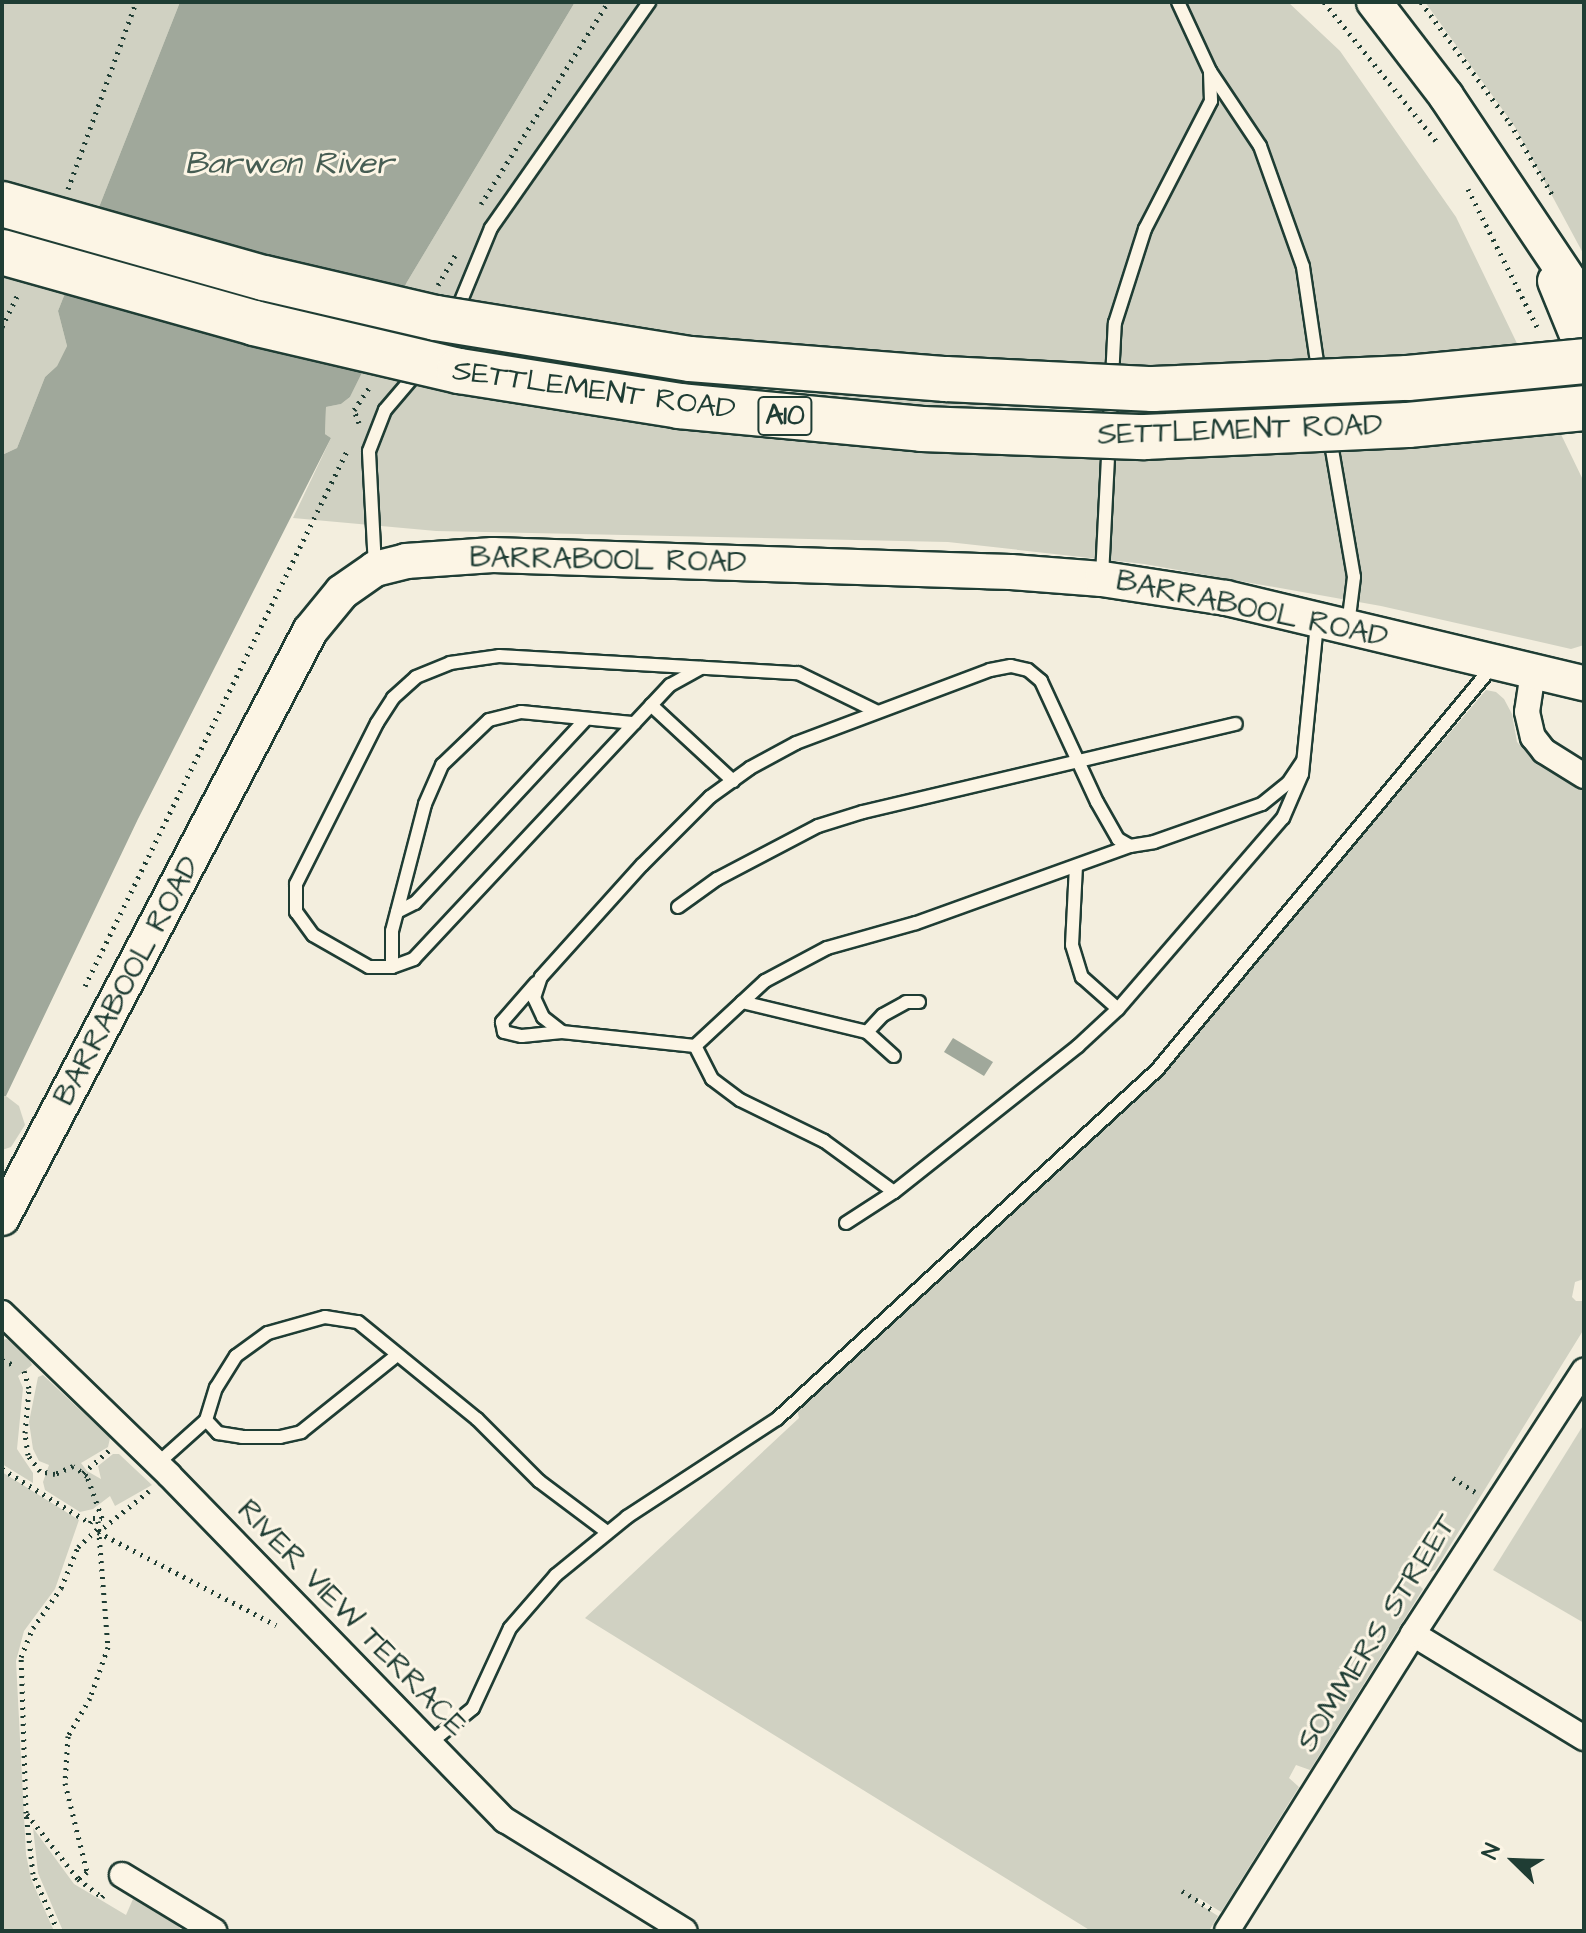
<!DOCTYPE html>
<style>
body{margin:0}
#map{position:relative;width:1586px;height:1933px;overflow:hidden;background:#f3eede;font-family:"Architects Daughter",sans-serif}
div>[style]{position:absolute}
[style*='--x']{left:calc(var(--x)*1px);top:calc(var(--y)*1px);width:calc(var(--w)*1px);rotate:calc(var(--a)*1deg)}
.green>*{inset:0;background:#d0d1c2}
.water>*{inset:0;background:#a0a89b}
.path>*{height:5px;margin-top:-2.5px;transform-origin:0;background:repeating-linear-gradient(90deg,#1f3d34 0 2px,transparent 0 8px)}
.roads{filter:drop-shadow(2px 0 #1f3d34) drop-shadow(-2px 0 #1f3d34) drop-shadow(0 2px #1f3d34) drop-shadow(0 -2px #1f3d34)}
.lane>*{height:12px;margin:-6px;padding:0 6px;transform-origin:6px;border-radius:6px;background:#fcf5e5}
.street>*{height:24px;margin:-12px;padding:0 12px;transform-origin:12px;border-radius:12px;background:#fcf5e5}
.secondary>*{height:34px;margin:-17px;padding:0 17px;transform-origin:17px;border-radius:17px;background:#fcf5e5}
.bridges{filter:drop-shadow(2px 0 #1f3d34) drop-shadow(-2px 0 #1f3d34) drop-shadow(0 2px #1f3d34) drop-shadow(0 -2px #1f3d34)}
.highway-bridge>*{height:44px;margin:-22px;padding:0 22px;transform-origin:22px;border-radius:22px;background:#fcf5e5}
span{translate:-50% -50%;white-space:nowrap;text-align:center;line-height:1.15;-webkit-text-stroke:6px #fcf5e5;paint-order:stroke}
.shield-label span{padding:2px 6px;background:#fcf5e5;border:2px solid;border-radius:6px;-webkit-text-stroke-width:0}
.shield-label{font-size:28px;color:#1f3d34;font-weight:700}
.street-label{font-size:30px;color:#1f3d34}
.water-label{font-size:32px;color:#465d53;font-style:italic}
.frame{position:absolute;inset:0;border:4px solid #1f3d34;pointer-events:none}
.north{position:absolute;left:1474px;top:1821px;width:80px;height:80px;-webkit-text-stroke:6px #fcf5e5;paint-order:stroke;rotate:293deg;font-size:22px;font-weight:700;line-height:32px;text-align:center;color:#1f3d34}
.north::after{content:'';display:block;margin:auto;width:28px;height:36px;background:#1f3d34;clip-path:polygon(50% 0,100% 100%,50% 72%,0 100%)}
</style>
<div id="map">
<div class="green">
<i style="clip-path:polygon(2px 2px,180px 2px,58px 311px,67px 346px,57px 366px,45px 377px,17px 448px,2px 455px)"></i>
<i style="clip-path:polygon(575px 2px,1288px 2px,1340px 51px,1456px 217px,1584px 482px,1584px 645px,1571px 649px,1381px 606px,1144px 564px,948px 542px,436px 531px,293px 518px,331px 438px,325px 434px,326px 407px,341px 404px,350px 397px,407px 282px)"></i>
<i style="clip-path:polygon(1425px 2px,1584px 2px,1584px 255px,1515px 127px)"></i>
<i style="clip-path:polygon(1486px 690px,1496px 692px,1504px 699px,1512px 714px,1517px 742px,1533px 759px,1584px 790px,1584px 1279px,1575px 1282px,1572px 1297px,1576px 1301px,1584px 1301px,1584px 1329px,1435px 1570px,1430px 1572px,1418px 1564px,1410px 1576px,1423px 1589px,1310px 1770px,1296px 1765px,1289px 1778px,1299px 1787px,1221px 1912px,1199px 1898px,1196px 1902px,1218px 1916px,1209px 1931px,1091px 1931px,585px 1618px,799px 1418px,797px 1409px,834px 1373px,1169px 1064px)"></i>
<i style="clip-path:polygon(6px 1096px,19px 1106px,25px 1125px,11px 1147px,2px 1150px,2px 1098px)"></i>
<i style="clip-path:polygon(7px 1339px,27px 1354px,32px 1365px,18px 1376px,23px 1388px,17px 1449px,33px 1473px,33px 1483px,2px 1464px,2px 1340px)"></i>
<i style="clip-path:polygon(43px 1375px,110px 1438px,108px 1447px,81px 1463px,87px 1471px,101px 1479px,98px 1466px,113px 1454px,119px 1454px,152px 1485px,115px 1506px,110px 1496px,93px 1509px,80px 1512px,45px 1490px,43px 1482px,49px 1465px,39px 1461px,33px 1449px,29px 1422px,38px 1377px)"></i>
<i style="clip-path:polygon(1584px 1424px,1584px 1623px,1493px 1570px)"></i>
<i style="clip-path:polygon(2px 1472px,79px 1520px,55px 1589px,24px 1631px,16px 1661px,26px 1854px,31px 1879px,54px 1931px,2px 1931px)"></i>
<i style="clip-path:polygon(33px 1828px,74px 1884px,126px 1915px,133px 1899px,141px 1900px,150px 1909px,171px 1917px,182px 1931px,63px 1931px,38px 1873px)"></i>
</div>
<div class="water">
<i style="clip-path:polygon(180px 2px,575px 2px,407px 282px,350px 397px,341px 404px,326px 407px,325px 434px,331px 438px,138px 819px,6px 1096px,2px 1097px,2px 455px,17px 448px,45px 377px,57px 366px,67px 346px,58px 311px)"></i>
<i style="clip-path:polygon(953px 1038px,993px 1062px,984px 1076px,944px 1052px)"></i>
</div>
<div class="path">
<i style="--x:1324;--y:2;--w:179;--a:51.1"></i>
<i style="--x:1421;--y:2;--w:150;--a:53.7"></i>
<i style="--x:1510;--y:123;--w:85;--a:59.5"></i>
<i style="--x:68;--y:189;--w:199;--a:-70"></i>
<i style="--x:1468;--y:189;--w:159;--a:63.4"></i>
<i style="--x:481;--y:204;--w:239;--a:-57.8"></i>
<i style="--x:438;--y:285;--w:38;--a:-60"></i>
<i style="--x:2;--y:327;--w:39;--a:-64"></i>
<i style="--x:359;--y:423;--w:14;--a:-111"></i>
<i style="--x:354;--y:410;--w:29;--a:-56"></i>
<i style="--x:85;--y:986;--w:598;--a:-63.91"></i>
<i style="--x:2;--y:1360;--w:15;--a:23"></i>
<i style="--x:2;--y:1469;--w:103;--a:31.5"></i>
<i style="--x:90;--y:1523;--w:6;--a:-59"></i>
<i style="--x:93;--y:1518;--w:9;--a:0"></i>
<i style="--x:102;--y:1518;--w:45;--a:-109.7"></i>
<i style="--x:87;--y:1476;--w:17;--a:-144"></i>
<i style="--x:73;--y:1466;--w:20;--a:156"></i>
<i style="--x:55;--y:1474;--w:15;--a:-169"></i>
<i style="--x:40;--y:1471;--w:20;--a:-127"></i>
<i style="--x:28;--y:1455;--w:22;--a:-98"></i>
<i style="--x:25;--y:1433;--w:45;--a:-84.9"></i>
<i style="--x:29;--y:1388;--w:18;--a:-106"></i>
<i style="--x:83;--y:1473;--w:35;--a:-41"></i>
<i style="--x:1453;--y:1478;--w:26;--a:32"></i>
<i style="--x:149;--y:1491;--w:65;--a:141.2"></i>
<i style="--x:98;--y:1532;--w:201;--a:27.6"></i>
<i style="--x:98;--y:1521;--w:126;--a:85.5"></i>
<i style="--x:108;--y:1647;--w:54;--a:109.4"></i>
<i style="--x:90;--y:1698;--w:44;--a:120.1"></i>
<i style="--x:68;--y:1736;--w:47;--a:93.7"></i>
<i style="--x:65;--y:1783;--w:92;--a:76.1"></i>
<i style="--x:87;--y:1872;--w:11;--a:142"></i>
<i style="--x:78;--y:1879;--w:30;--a:37"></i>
<i style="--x:102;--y:1897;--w:5;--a:-53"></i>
<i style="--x:27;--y:1814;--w:83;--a:51.9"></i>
<i style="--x:1182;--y:1891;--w:34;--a:32"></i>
<i style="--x:58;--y:1931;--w:62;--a:-113.7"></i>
<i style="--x:33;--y:1874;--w:61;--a:-96.5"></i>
<i style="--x:26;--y:1813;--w:156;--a:-91.8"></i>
<i style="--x:21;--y:1657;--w:31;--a:-68"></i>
<i style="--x:33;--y:1628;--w:49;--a:-55"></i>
<i style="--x:61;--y:1588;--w:44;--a:-67.5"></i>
<i style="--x:78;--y:1547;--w:26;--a:-43"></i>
</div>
<div class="roads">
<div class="lane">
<i style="--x:1210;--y:71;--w:90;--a:56.3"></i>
<i style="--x:1260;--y:146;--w:128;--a:70.4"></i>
<i style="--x:1303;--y:267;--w:110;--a:81.6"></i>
<i style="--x:433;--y:356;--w:18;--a:-52"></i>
<i style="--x:444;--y:342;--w:123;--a:-67.6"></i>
<i style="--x:491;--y:228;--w:276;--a:-55"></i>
<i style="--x:1330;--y:438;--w:141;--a:80.2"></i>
<i style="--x:1354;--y:577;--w:48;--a:97.1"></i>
<i style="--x:375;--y:567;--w:116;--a:-93"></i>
<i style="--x:369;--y:451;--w:44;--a:-68.7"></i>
<i style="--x:385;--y:410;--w:54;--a:-49.5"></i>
<i style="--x:1102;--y:576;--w:253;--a:-87.1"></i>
<i style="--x:1115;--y:323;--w:99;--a:-72.3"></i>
<i style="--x:1145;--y:229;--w:144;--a:-62.7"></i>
<i style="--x:1211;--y:101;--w:30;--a:-92"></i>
<i style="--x:1210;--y:71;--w:76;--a:-114.9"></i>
<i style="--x:701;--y:668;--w:35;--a:151"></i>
<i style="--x:670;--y:685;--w:375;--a:133.1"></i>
<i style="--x:414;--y:959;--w:23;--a:160"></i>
<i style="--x:392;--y:967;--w:23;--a:180"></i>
<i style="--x:369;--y:967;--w:64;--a:-150.3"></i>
<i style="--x:313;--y:935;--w:29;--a:-126"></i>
<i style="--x:296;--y:912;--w:28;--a:-90"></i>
<i style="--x:296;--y:884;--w:180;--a:-63.3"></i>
<i style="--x:377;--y:723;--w:30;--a:-57"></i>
<i style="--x:393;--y:698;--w:31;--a:-42"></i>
<i style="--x:416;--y:677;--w:37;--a:-22"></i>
<i style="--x:450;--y:663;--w:49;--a:-8.1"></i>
<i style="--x:499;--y:656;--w:299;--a:3.3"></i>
<i style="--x:798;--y:673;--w:87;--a:26"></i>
<i style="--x:651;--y:705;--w:112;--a:42.8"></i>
<i style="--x:1076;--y:866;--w:79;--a:92.9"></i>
<i style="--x:1072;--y:945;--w:34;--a:73"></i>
<i style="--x:1082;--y:977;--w:48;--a:41.6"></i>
<i style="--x:678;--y:907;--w:48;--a:-35.7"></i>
<i style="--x:717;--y:879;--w:114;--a:-27.7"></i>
<i style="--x:818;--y:826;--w:47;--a:-17.3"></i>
<i style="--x:863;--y:812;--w:383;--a:-13.3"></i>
<i style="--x:397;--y:912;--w:20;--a:-27"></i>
<i style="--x:415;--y:903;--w:251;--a:-47.1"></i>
<i style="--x:392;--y:967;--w:36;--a:-90"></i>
<i style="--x:392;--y:931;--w:131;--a:-75.4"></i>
<i style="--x:425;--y:804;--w:43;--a:-66.4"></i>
<i style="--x:442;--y:765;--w:65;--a:-43.8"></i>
<i style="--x:489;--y:720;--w:33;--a:-14"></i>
<i style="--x:521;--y:712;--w:114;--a:5.6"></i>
<i style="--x:536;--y:983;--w:52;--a:131.1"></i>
<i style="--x:502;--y:1022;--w:10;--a:79"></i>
<i style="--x:504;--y:1032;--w:18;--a:13"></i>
<i style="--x:522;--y:1036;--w:40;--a:-5.7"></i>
<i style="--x:742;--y:1002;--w:129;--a:13.5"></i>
<i style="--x:867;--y:1032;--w:36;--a:42"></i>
<i style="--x:867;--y:1032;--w:23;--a:-47"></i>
<i style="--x:883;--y:1015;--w:26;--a:-29"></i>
<i style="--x:906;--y:1002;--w:13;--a:0"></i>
<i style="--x:695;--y:1046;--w:96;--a:-42.9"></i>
<i style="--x:765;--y:981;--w:70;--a:-28"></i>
<i style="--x:827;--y:948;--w:92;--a:-15.7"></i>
<i style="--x:916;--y:923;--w:227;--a:-19.8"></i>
<i style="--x:894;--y:1192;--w:87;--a:-143.9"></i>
<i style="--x:824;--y:1141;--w:93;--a:-154"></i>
<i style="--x:740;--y:1100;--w:35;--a:-143"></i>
<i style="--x:712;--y:1079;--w:37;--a:-117"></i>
<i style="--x:695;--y:1046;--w:134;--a:-174"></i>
<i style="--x:562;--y:1032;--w:24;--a:-142"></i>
<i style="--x:543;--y:1017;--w:21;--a:-115"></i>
<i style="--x:534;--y:998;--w:22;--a:-72"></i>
<i style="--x:541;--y:977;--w:151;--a:-48"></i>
<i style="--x:642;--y:865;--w:96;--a:-45"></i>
<i style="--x:710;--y:797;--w:49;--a:-35.9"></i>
<i style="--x:750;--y:768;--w:52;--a:-28.5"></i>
<i style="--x:796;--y:743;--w:207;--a:-20.6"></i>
<i style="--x:990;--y:670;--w:21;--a:-11"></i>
<i style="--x:1011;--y:666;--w:17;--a:13"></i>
<i style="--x:1028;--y:670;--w:17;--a:40"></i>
<i style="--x:1041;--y:681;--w:133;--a:65.2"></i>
<i style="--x:1097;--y:802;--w:43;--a:60.4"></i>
<i style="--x:1118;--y:839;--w:14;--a:30"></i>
<i style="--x:1130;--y:846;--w:24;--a:-9"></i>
<i style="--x:1154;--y:842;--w:114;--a:-19.4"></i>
<i style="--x:1262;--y:804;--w:33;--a:-39"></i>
<i style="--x:1288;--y:783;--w:27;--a:-56"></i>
<i style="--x:846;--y:1223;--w:57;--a:-32.9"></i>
<i style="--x:894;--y:1192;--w:235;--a:-38.4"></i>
<i style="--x:1078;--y:1046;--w:54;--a:-42.8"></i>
<i style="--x:1118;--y:1009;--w:252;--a:-49.2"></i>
<i style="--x:1283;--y:818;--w:48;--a:-66.6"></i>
<i style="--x:1302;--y:774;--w:152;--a:-84.3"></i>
<i style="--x:206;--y:1420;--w:18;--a:47"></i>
<i style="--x:218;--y:1433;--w:24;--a:9"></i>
<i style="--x:242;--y:1437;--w:38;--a:0"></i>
<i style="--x:280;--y:1437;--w:22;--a:-13"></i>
<i style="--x:301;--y:1432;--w:123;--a:-38.7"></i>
<i style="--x:157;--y:1464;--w:66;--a:-41.9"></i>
<i style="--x:206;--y:1420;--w:34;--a:-73"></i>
<i style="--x:216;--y:1388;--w:38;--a:-58"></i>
<i style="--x:236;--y:1356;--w:39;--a:-36"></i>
<i style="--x:268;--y:1333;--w:59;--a:-15.7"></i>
<i style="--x:325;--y:1317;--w:33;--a:9"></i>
<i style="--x:358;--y:1322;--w:154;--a:39.2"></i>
<i style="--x:477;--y:1419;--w:88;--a:45"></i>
<i style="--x:539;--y:1481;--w:85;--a:36.9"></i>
<i style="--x:430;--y:1743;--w:55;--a:-39.1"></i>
<i style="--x:473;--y:1708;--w:88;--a:-65.2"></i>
<i style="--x:510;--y:1628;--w:70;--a:-49"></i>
<i style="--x:556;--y:1575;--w:92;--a:-39.2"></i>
<i style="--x:627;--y:1517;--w:179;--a:-33.2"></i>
<i style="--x:777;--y:1419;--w:516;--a:-42.57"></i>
<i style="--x:1157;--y:1070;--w:524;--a:-50.26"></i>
</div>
<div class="street">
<i style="--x:1533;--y:672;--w:40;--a:98.5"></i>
<i style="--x:1527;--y:712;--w:26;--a:77"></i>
<i style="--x:1533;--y:737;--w:18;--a:52"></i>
<i style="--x:1544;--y:751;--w:47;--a:32"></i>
<i style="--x:2;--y:1313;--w:233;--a:44.1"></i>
<i style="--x:169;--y:1475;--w:482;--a:45.8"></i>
<i style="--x:505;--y:1820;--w:211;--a:31.7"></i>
<i style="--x:1413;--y:1634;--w:200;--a:31.3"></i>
<i style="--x:122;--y:1875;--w:108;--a:31.3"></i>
<i style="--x:1227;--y:1931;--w:350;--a:-57.9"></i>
<i style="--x:1413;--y:1634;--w:314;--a:-57"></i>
</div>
<div class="secondary">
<i style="--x:1374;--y:2;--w:118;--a:52.5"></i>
<i style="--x:1446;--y:96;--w:248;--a:56.2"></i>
<i style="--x:1555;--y:281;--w:77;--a:67.8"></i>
<i style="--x:2;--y:1218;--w:663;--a:-62.31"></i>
<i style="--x:310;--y:631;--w:50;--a:-50.6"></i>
<i style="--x:342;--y:592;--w:40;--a:-34.9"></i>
<i style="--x:375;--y:569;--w:32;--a:-14"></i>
<i style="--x:406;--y:561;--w:87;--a:-3.9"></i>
<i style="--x:493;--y:555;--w:518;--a:1.88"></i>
<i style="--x:1011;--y:572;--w:91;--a:4.4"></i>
<i style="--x:1102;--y:579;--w:125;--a:8.7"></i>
<i style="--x:1226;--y:598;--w:368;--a:13.4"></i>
</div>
</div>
<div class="bridges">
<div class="highway-bridge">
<i style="--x:2;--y:204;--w:272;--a:15.8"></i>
<i style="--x:264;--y:278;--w:177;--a:13.1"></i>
<i style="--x:436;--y:318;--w:257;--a:9.2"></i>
<i style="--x:690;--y:359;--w:257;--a:4.5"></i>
<i style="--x:946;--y:379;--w:207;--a:2.8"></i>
<i style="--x:1153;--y:389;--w:255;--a:-2.5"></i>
<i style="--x:1408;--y:378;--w:177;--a:-5.5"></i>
<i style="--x:2;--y:252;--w:262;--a:15.7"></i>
<i style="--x:254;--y:323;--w:211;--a:13.2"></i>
<i style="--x:459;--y:371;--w:223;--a:9"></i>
<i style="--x:679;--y:406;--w:244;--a:5.4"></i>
<i style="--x:922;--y:429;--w:223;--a:2.1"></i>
<i style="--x:1145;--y:437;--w:263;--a:-2.6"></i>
<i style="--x:1408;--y:425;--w:177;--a:-5.5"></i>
</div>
</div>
<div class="shield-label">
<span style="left:785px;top:416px">A10</span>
</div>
<div class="street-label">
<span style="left:594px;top:390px;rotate:8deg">SETTLEMENT ROAD</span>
<span style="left:1240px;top:430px;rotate:-2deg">SETTLEMENT ROAD</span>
<span style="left:608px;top:560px;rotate:1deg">BARRABOOL ROAD</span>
<span style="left:1252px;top:609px;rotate:12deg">BARRABOOL ROAD</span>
<span style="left:127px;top:981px;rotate:-62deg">BARRABOOL ROAD</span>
<span style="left:352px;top:1618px;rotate:46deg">RIVER VIEW TERRACE</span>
<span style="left:1377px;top:1633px;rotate:-58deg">SOMMERS STREET</span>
</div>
<div class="water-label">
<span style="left:289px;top:164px">Barwon River</span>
</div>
<div class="frame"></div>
<div class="north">N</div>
</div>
